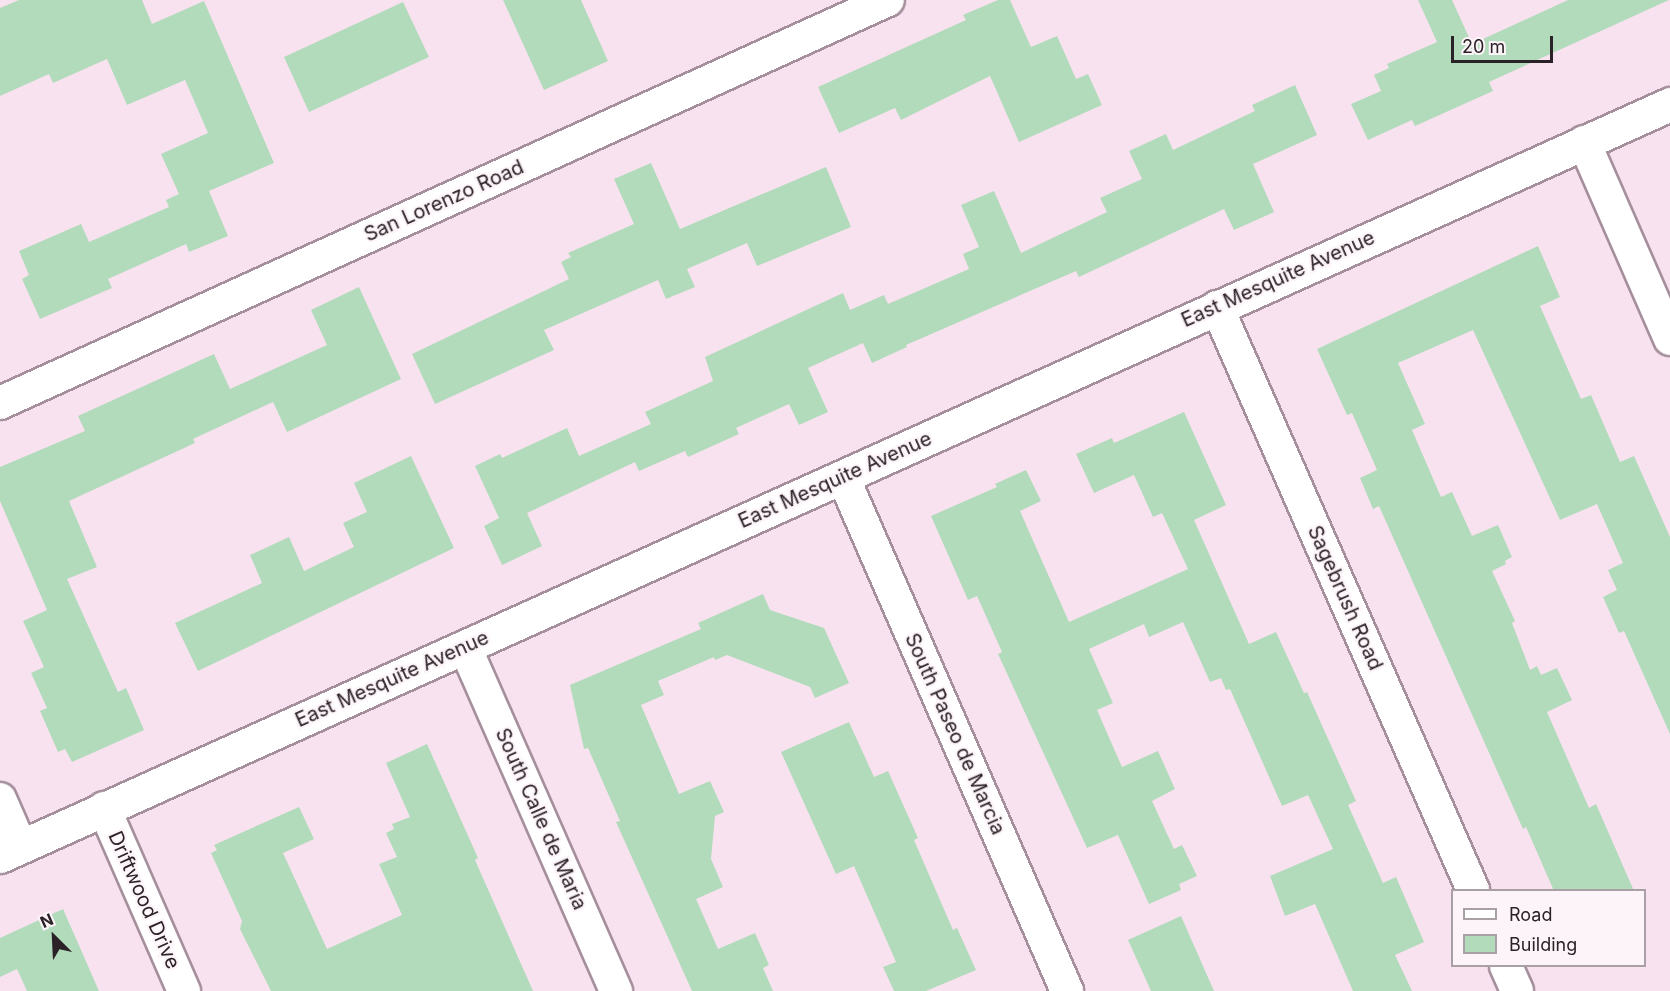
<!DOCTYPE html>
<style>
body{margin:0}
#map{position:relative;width:1670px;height:991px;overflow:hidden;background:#f9e2f0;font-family:Inter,sans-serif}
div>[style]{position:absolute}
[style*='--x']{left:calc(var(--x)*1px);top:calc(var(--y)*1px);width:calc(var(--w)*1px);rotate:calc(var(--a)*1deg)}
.building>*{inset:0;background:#b2dbbb}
.roads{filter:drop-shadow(2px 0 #a58f9c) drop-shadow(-2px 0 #a58f9c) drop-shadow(0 2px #a58f9c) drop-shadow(0 -2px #a58f9c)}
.street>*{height:32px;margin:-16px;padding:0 16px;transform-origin:16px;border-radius:16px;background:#fff}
.secondary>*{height:33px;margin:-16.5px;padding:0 16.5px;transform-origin:16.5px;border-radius:16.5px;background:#fff}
span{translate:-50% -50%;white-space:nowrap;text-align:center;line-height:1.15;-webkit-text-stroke:4.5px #fdf4f9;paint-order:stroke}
.street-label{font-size:20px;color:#2b2227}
.legend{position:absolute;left:1451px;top:889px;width:195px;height:78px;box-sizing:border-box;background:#fdf4f9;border:2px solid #a9a0a5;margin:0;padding:8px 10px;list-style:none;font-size:18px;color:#2b2227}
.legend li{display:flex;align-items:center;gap:12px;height:30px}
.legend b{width:30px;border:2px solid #a9a0a5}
.north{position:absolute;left:24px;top:907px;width:60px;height:60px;-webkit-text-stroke:4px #fdf4f9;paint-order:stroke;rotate:336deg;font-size:16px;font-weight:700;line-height:24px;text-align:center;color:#2b2227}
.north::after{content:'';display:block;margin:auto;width:21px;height:27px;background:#2b2227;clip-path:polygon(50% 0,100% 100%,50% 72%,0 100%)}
.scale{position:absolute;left:1451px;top:36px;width:102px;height:27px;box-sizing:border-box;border:3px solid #2b2227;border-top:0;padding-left:8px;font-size:18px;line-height:21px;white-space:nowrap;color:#2b2227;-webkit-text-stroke:4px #fdf4f9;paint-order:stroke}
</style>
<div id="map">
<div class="building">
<i style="clip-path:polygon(19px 0,142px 0,152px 24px,204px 1px,274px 163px,209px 191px,228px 236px,189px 252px,186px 244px,108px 279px,112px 288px,40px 319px,22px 279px,29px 275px,19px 251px,81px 224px,89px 242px,169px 207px,166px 200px,179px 194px,161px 154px,208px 133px,185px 80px,127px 105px,107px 59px,53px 83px,49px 74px,0 96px,0 8px)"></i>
<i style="clip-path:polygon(503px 0,581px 0,608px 61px,544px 90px)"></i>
<i style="clip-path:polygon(998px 0,1010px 0,1031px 47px,1057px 36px,1076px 79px,1088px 74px,1102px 105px,1019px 142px,990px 76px,901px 120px,895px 108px,839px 133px,818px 87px,966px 20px,963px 15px)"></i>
<i style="clip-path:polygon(1418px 0,1452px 0,1472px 44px,1568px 0,1669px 0,1489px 82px,1493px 91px,1415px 126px,1412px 120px,1368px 140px,1351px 104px,1381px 91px,1374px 75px,1389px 68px,1387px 64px,1437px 42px)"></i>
<i style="clip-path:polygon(403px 2px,429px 57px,309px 112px,284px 57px)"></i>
<i style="clip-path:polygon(1295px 85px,1317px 135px,1253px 164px,1274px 212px,1234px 230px,1224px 209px,1079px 277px,1076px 271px,906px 345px,907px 347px,872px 363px,863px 343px,808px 368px,828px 412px,799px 425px,789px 404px,736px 428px,739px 434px,688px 457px,685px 451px,639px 471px,635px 462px,527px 513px,542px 546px,502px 565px,484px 526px,499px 518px,475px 466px,500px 454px,502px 458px,567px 428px,579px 456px,651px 424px,645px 412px,713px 381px,705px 357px,843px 293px,850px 310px,884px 295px,888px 304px,969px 269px,963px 254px,979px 247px,961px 205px,994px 191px,1021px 253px,1107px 212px,1100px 198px,1142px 179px,1129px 151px,1166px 134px,1173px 150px,1255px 111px,1252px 105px)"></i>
<i style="clip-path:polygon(651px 163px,680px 229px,826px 167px,851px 227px,757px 266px,747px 243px,687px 269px,695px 287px,666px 299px,658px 280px,544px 330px,554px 350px,435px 404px,412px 354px,569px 279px,561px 262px,571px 257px,568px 253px,634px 224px,614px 179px)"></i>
<i style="clip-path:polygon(1538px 246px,1560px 297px,1540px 306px,1581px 399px,1591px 395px,1620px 462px,1634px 456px,1670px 537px,1670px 734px,1624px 631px,1619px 633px,1603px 597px,1617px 590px,1608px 570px,1623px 563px,1597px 504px,1560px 520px,1473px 330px,1398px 363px,1425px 424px,1412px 430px,1441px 497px,1452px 492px,1472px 536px,1498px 525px,1512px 557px,1505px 561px,1506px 564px,1492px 571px,1515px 621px,1512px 623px,1530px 670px,1537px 666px,1541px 675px,1557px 668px,1572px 700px,1547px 712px,1589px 808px,1596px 804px,1634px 891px,1554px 891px,1526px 827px,1523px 829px,1379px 506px,1373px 509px,1360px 478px,1377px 470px,1352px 413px,1347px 415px,1317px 349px)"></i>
<i style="clip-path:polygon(359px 287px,401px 379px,287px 432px,273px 402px,193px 439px,195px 443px,69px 501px,97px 567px,67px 579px,118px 692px,126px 688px,144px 730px,72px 762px,65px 749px,58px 752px,40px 711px,47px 708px,31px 673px,44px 667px,23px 621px,47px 610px,0 501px,0 467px,85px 431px,78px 416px,214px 354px,230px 389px,327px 345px,311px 310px)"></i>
<i style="clip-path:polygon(1184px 412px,1226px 505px,1194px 520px,1249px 644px,1276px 632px,1304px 693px,1307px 692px,1356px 801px,1348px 805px,1383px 883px,1396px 877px,1424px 942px,1395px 955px,1412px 991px,1353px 991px,1315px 904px,1285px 916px,1270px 876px,1333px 849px,1308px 795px,1282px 806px,1230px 689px,1226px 690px,1221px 678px,1210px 682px,1183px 622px,1149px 637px,1144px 624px,1089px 649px,1113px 703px,1097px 710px,1122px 767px,1158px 751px,1175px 789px,1152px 801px,1174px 849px,1182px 845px,1197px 876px,1179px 884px,1181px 890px,1149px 904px,1118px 835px,1087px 848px,998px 654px,1002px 652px,977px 596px,968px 600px,931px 516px,997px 487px,995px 484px,1026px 470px,1041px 501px,1020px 511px,1069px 622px,1188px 569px,1162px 513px,1153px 517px,1134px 475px,1094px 493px,1076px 454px,1112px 438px,1114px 443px)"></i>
<i style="clip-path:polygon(411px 456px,454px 548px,198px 671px,175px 623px,262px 583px,250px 555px,289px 537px,304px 571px,354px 547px,343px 523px,367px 512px,354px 483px)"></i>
<i style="clip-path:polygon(763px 594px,770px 610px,824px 628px,849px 683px,815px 698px,810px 687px,727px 655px,715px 660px,714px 657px,658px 681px,664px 695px,641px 705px,679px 794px,710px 781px,724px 812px,715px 816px,711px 859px,723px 887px,696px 899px,718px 949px,755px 933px,769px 965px,763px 968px,773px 991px,692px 991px,616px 822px,620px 821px,588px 748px,584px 749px,570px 685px,701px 629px,698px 623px)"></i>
<i style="clip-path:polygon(849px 722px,874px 777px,888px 771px,918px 838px,914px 840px,953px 930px,957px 928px,976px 970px,926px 991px,894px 991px,883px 967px,896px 962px,854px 866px,836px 874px,781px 752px)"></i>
<i style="clip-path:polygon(427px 744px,478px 858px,475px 860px,533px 991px,271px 991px,240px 929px,242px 921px,211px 853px,217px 850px,214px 845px,299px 807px,314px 839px,283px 853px,327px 949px,402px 915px,379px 864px,397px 857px,386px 833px,394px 829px,392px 824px,410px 817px,386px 763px)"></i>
<i style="clip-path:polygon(63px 909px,99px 991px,27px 991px,17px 969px,0 977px,0 938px)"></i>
<i style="clip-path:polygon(1181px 916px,1214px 991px,1151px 991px,1128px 940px)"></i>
</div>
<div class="roads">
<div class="street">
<i style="--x:1584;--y:142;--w:215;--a:66.4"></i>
<i style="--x:1217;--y:307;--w:637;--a:66.29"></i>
<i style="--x:0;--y:403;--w:975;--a:-24.41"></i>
<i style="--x:843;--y:477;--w:561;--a:66.45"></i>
<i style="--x:465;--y:647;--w:376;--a:66.3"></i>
<i style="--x:0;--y:799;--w:52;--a:66.4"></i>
<i style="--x:104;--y:808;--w:200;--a:66.4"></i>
<i style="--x:1506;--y:966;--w:27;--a:66"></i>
</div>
<div class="secondary">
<i style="--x:0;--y:856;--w:1832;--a:-24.24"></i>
</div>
</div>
<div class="street-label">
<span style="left:444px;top:201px;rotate:-24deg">San Lorenzo Road</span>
<span style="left:1278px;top:279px;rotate:-24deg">East Mesquite Avenue</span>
<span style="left:835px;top:480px;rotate:-24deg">East Mesquite Avenue</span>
<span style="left:1345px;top:598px;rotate:66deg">Sagebrush Road</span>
<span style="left:392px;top:679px;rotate:-24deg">East Mesquite Avenue</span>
<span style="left:955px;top:734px;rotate:66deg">South Paseo de Marcia</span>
<span style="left:541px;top:819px;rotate:66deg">South Calle de Maria</span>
<span style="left:144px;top:900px;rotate:66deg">Driftwood Drive</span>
</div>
<ul class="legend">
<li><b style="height:8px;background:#fff"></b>Road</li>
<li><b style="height:16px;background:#b2dbbb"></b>Building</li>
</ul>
<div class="north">N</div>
<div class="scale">20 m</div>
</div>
